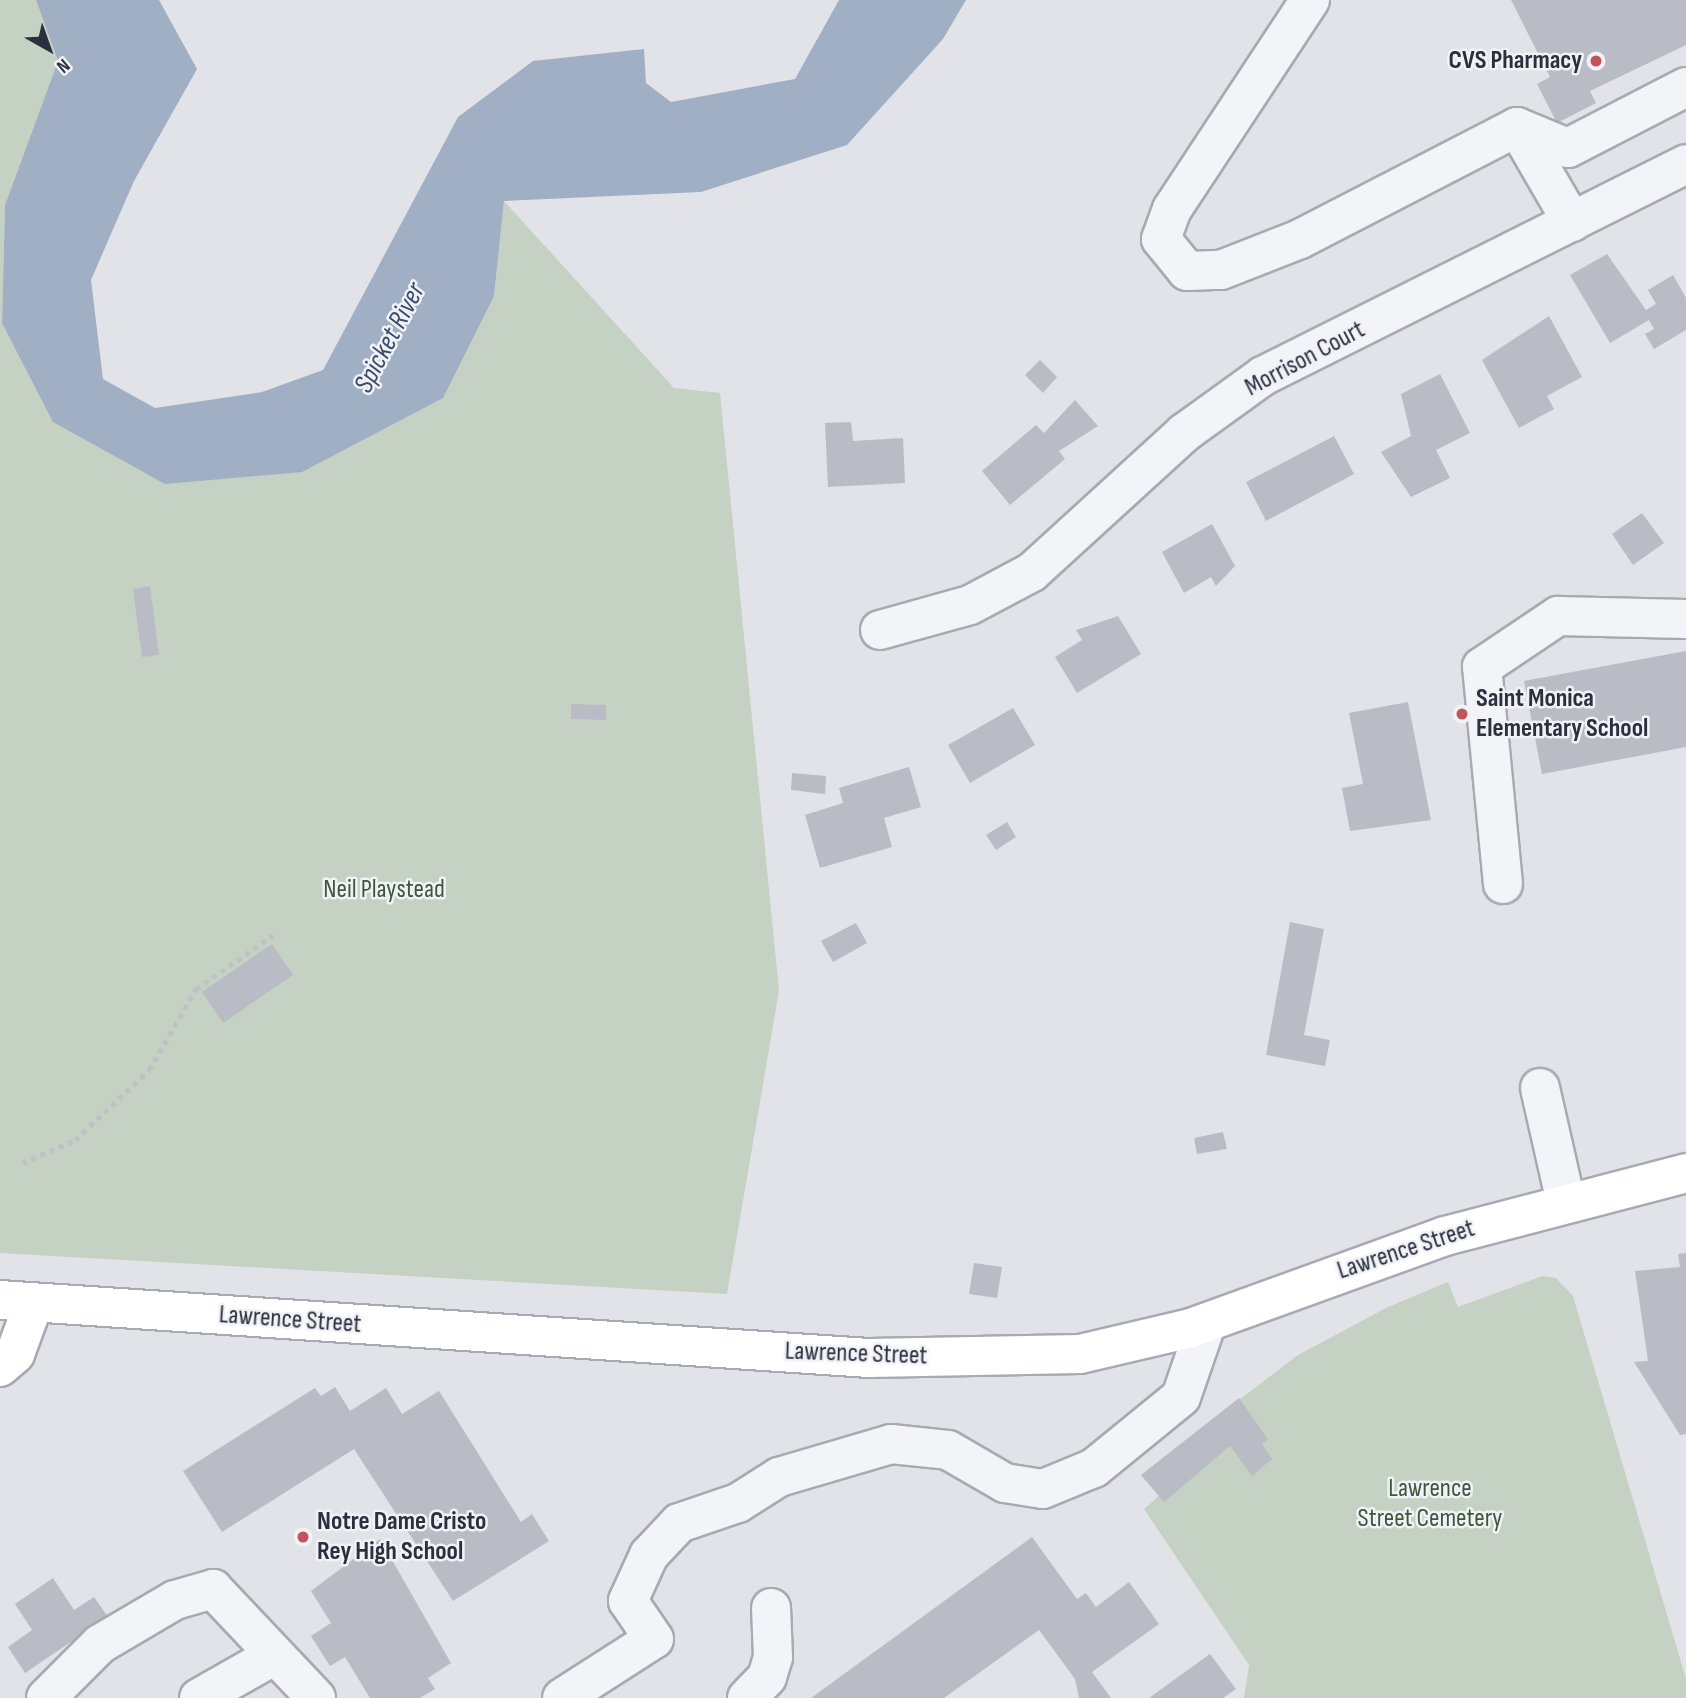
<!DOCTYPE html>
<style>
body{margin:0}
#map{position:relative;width:1686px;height:1698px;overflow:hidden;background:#e1e3e8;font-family:"Sofia Sans Condensed",sans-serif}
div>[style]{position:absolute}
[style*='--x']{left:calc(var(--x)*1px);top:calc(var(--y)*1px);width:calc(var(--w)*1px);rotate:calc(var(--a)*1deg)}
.green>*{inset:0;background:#c5d1c3}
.water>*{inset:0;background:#a0afc4}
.building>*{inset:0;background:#b9bcc4}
.path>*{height:4.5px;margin-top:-2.25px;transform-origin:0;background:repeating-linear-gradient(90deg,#bfc1c7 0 5px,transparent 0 10px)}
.roads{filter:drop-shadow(2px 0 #a7aab2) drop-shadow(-2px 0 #a7aab2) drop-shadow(0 2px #a7aab2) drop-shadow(0 -2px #a7aab2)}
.minor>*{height:38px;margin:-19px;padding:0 19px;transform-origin:19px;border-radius:19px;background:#f3f4f7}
.major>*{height:38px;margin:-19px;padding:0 19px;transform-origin:19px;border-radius:19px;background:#fff}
.dots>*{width:19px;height:19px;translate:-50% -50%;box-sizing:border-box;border:4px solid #f0f2f6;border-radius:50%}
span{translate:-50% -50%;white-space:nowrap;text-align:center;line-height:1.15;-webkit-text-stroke:5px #f0f2f6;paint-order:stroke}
.poi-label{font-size:26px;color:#2b303e;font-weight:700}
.right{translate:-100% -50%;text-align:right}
.left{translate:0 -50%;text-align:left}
.street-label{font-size:26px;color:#2b303e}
.park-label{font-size:26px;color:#3d583a}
.water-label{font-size:28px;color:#3a4d6e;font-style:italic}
.north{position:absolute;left:14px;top:14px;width:70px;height:70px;-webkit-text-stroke:5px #f0f2f6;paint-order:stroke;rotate:140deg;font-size:19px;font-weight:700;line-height:28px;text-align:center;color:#2b303e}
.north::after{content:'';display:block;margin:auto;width:24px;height:32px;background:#2b303e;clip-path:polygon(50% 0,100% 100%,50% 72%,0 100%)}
</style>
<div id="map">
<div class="green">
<i style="clip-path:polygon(0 0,36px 0,58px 61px,5px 205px,2px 323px,165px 484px,494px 296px,504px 201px,674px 388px,720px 393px,779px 991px,727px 1294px,0 1253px)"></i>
<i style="clip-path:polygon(1542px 1276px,1556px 1278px,1573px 1296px,1686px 1679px,1686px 1698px,1244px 1698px,1249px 1665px,1144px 1509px,1159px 1496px,1141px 1475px,1298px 1355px,1388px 1307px,1448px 1282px,1458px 1307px)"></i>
</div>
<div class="water">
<i style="clip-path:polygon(36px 0,159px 0,197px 69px,134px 181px,91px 280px,103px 379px,155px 408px,262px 392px,323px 370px,458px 117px,533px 61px,644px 49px,646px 83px,671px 102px,795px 79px,839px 0,966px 0,943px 39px,847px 145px,701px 192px,504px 201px,494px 296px,443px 398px,302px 472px,165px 484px,53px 422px,2px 323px,5px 205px,58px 61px)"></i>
</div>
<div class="building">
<i style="clip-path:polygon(1511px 0,1686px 0,1686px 45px,1590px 91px,1596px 103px,1557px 123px,1537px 84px,1550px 77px)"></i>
<i style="clip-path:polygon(1607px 254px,1646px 310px,1656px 304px,1648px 290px,1673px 275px,1686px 298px,1686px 330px,1654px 349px,1645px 334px,1654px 329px,1649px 320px,1610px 343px,1570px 275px)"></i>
<i style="clip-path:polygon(1549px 316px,1582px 377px,1547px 396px,1554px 409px,1519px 428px,1482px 360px)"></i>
<i style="clip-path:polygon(1040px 360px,1057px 377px,1043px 393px,1025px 375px)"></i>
<i style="clip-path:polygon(1440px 374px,1470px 433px,1436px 450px,1450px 478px,1411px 497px,1381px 452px,1411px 436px,1401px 394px)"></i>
<i style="clip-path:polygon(1075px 400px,1098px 426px,1059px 451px,1065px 459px,1010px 505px,982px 471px,1036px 425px,1044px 433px)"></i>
<i style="clip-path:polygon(851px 422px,853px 441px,903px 438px,905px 483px,828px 487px,825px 423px)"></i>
<i style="clip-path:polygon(1334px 436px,1354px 474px,1266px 521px,1246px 482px)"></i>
<i style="clip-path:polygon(1642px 513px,1664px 543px,1633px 565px,1612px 534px)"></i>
<i style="clip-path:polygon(1212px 524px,1235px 566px,1216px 586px,1211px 577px,1184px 593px,1162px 552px)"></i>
<i style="clip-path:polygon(150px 586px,159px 655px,142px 657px,133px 589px)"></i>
<i style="clip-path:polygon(1118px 616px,1141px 654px,1077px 693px,1055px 657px,1082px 640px,1076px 630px)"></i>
<i style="clip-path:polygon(1686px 651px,1686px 747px,1542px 774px,1524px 681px)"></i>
<i style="clip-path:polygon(1408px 702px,1431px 820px,1350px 831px,1342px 788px,1363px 784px,1349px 713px)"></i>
<i style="clip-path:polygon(571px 704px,606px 705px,606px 720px,571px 719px)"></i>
<i style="clip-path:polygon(1013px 708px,1035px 745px,970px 783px,948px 745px)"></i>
<i style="clip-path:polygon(909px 767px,921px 807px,884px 818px,892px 847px,820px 868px,805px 815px,843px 803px,839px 788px)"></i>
<i style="clip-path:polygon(792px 773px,826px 776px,825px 794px,791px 790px)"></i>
<i style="clip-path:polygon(1007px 822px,1016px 837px,996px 850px,986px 835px)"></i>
<i style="clip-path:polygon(1290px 922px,1324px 929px,1304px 1035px,1330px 1040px,1325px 1066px,1266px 1055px)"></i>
<i style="clip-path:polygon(856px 923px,867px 943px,833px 962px,821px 941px)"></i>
<i style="clip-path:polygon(272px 944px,293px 975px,223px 1023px,202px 992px)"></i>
<i style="clip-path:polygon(1223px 1132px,1227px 1149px,1197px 1154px,1194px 1138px)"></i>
<i style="clip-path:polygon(1686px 1253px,1686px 1434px,1680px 1435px,1634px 1362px,1648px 1361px,1635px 1271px,1680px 1267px,1678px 1254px)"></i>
<i style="clip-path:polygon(974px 1263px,1002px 1267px,997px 1298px,969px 1294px)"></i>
<i style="clip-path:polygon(335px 1387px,350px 1411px,386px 1388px,402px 1414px,439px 1391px,521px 1522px,532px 1514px,549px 1541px,453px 1601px,354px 1449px,222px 1532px,183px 1471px,315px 1388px,321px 1396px)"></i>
<i style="clip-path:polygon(1239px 1398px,1268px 1439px,1262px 1444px,1272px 1459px,1252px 1476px,1230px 1446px,1164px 1502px,1141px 1475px)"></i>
<i style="clip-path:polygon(1032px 1537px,1077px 1599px,1086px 1593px,1096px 1607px,1129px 1582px,1159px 1624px,1092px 1672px,1111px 1698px,1079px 1698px,1075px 1679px,1039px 1630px,944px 1698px,811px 1698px)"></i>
<i style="clip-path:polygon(380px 1539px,451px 1663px,428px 1678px,435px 1689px,420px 1698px,370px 1698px,345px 1657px,330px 1666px,311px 1636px,331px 1623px,311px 1591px)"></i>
<i style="clip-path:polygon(53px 1578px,74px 1610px,94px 1597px,108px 1617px,25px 1673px,8px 1647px,32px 1630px,15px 1604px)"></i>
<i style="clip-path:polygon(1210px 1654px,1236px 1689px,1223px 1698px,1149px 1698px)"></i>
</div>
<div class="path">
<i style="--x:22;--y:1163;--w:58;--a:-23.5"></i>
<i style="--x:75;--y:1140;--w:102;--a:-43.4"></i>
<i style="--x:149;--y:1070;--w:94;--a:-59.9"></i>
<i style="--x:196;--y:989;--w:94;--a:-35"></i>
</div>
<div class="roads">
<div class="minor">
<i style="--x:1310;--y:0;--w:250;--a:123.4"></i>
<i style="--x:1172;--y:209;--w:32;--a:110"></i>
<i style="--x:1161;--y:239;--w:41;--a:50.9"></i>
<i style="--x:1187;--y:271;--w:34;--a:-2"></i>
<i style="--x:1221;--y:270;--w:85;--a:-21.4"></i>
<i style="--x:1300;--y:239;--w:244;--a:-27.3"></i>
<i style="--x:1517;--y:127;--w:55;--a:22.4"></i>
<i style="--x:1568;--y:148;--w:133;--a:-27.3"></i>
<i style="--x:1517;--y:127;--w:110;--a:59.9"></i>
<i style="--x:880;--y:630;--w:93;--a:-15.5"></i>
<i style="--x:970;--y:605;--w:70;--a:-28"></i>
<i style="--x:1032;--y:572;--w:206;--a:-42.4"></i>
<i style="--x:1184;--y:433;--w:97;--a:-35.8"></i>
<i style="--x:1263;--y:376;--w:473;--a:-26.6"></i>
<i style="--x:1503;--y:884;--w:218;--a:-95.5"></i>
<i style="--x:1482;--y:667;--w:92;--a:-33.9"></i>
<i style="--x:1558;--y:616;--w:128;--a:1.3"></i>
<i style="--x:1540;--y:1088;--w:117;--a:77.2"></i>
<i style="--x:46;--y:1698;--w:76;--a:-45"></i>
<i style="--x:100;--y:1644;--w:87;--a:-30.4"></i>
<i style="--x:175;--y:1600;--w:40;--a:-16"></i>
<i style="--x:213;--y:1589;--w:150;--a:46.6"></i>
<i style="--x:199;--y:1698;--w:87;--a:-29.5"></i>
<i style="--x:562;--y:1698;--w:109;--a:-32.7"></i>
<i style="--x:654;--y:1639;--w:46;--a:-124.4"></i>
<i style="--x:628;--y:1601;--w:51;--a:-65.5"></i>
<i style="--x:649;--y:1555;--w:44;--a:-46.8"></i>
<i style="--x:679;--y:1523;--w:62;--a:-18.7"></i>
<i style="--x:738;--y:1503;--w:49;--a:-32.4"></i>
<i style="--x:779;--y:1477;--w:117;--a:-16.4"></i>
<i style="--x:891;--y:1444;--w:57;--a:6"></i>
<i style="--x:948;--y:1450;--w:66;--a:30.1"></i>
<i style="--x:1005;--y:1483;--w:38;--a:9"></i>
<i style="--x:1043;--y:1489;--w:55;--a:-22.4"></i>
<i style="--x:1094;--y:1468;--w:112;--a:-39.2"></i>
<i style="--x:1181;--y:1397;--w:79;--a:-70.9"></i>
<i style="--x:747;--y:1698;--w:29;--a:-46"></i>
<i style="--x:767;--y:1677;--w:21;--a:-73"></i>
<i style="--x:773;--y:1657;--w:49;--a:-92.3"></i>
</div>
<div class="major">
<i style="--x:0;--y:1300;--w:871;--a:3.82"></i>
<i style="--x:869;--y:1358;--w:211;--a:-1.1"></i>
<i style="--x:1080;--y:1354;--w:114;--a:-13.2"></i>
<i style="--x:1191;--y:1328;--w:270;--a:-19.9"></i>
<i style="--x:1445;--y:1236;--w:249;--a:-14.6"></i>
<i style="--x:0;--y:1367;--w:20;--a:-41"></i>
<i style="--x:15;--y:1354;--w:55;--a:-69.9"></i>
</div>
</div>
<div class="dots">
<i style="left:1596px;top:61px;background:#c0535b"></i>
<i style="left:1462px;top:714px;background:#c0535b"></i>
<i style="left:303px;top:1537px;background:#c0535b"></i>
</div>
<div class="poi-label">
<span class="right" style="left:1582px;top:61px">CVS Pharmacy</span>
<span class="left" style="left:1476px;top:714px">Saint Monica<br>Elementary School</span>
<span class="left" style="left:317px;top:1537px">Notre Dame Cristo<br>Rey High School</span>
</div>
<div class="street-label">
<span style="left:1305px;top:359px;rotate:-28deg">Morrison Court</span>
<span style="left:1406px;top:1250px;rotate:-18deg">Lawrence Street</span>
<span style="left:290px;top:1320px;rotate:4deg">Lawrence Street</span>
<span style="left:856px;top:1354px;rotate:2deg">Lawrence Street</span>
</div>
<div class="park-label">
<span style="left:384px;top:890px">Neil Playstead</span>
<span style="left:1430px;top:1504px">Lawrence<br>Street Cemetery</span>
</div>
<div class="water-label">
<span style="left:390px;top:338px;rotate:-62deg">Spicket River</span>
</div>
<div class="north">N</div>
</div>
